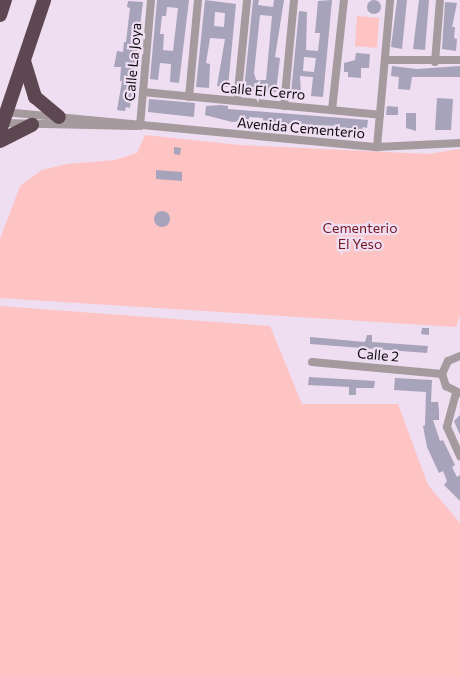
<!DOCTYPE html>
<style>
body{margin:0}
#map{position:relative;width:460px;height:676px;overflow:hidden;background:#efddf1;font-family:Commissioner,sans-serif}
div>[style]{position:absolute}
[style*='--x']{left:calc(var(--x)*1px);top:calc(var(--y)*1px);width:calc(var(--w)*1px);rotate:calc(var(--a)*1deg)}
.green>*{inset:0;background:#fdc4c3}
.building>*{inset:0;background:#a7a3ba}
.round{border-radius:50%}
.street>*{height:8px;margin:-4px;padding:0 4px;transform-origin:4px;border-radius:4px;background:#a59a9e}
.highway>*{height:14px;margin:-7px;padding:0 7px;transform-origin:7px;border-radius:7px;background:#5d4750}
span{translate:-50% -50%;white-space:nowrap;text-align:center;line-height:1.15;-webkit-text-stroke:4.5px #efddf1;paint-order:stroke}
.street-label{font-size:14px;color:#0f0910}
.park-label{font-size:14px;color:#731822}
</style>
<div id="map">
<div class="green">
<i style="clip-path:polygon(357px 16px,379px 18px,377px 48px,355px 46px)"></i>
<i style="clip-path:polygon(145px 135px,240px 145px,428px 154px,460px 149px,460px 315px,456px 327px,0 298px,0 239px,20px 186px,42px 170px,67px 164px,115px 160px,137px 153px)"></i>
<i style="clip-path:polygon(0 306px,270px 326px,302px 404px,398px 404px,428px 485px,460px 523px,460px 676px,0 676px)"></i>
</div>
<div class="building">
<i class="round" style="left:367px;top:0;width:14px;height:14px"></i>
<i style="clip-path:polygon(evenodd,157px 0,189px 0,179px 83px,170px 82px,171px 64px,160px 63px,158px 80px,150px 79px,157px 0,167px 7px,178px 8px,173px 51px,163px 50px,164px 34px,160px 34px,162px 16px,166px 16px,167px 7px)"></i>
<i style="clip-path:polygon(evenodd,205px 0,236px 4px,228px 87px,217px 86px,225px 39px,210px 38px,206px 63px,210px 64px,209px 88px,196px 87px,205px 0,215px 12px,225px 13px,224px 27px,214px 26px,215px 12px)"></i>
<i style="clip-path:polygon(evenodd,253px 0,259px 0,258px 5px,273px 7px,274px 0,284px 0,275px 57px,280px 58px,276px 92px,244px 90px,253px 0,260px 15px,272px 16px,266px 80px,256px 80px,254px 73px,260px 15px)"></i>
<i style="clip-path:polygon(evenodd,332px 0,323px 97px,311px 96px,313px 77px,300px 76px,301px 94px,291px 93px,299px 11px,307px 12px,306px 50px,318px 51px,320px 33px,315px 33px,318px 1px,332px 0,304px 57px,316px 58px,314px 72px,303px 71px,304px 57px)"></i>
<i style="clip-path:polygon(397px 0,407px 0,402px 49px,391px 47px)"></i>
<i style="clip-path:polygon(419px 0,429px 0,425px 50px,413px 49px)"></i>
<i style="clip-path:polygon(128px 1px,143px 2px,130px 108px,126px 107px,125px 111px,117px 110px,122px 81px,120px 81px,121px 67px,114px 67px,117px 51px,123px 52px,124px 42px,126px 42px,130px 8px,127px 7px)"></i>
<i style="clip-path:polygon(445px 2px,457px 3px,452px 27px,455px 27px,454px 38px,457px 39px,456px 51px,442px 49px)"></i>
<i style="clip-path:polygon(356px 53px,370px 54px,369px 68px,361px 68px,361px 78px,348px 77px,348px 72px,344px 72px,344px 63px,355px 60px)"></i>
<i style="clip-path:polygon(392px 66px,417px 69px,460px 66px,460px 77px,412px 77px,410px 90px,398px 89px,399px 77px,391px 76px)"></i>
<i style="clip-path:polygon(437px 98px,453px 99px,451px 130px,435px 130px)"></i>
<i style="clip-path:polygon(149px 99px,195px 103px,194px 117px,148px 112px)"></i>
<i style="clip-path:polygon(221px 105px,228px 106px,228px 109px,368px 120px,367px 128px,363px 127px,362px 132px,338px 130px,338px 126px,263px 123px,263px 118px,249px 117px,249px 120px,232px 122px,205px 115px,206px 106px)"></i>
<i style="clip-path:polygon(387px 106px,398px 107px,398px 115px,386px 115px)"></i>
<i style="clip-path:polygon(406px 113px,416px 113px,416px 131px,406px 128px)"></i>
<i style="clip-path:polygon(174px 147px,181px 148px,180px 155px,174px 154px)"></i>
<i style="clip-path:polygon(156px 170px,182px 172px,182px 181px,156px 179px)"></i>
<i class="round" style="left:154px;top:211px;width:16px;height:16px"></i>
<i style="clip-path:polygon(422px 328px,429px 328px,429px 335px,421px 334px)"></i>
<i style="clip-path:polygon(367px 335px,372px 335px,372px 342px,428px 346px,427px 353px,310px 344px,310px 337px,365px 342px)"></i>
<i style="clip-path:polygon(309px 377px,375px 381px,374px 388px,356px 388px,356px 395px,349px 395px,349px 387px,308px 385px)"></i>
<i style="clip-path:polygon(395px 378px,432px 380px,431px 402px,438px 402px,439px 411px,439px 420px,433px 420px,440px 441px,443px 440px,455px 465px,452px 467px,457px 477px,460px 475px,460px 501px,444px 485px,447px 481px,443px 471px,439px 473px,427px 447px,423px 426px,425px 425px,426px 392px,394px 390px)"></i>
<i style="clip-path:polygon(460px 415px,460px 435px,454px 421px)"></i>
</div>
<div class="street">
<i style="--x:385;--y:60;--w:75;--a:0"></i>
<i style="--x:435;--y:62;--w:62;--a:-85.4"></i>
<i style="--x:143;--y:92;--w:238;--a:5.5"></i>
<i style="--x:189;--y:97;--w:97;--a:-84.7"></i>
<i style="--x:237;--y:101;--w:101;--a:-84.3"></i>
<i style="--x:284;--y:106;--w:106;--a:-84.6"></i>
<i style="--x:332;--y:110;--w:111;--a:-83.8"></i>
<i style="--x:4;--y:112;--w:375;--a:5.4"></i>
<i style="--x:377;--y:147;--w:83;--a:-2.8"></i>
<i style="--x:0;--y:123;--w:135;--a:1.3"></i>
<i style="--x:140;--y:126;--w:126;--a:-85"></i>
<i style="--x:377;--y:147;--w:148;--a:-84.9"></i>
<i style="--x:460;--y:356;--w:13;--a:157"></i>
<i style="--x:448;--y:361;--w:14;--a:115"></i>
<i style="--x:442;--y:374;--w:13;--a:72"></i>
<i style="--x:446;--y:386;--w:16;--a:27"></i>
<i style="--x:312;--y:362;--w:131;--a:5.3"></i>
<i style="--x:456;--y:393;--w:35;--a:105"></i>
<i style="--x:447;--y:427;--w:32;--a:66"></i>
</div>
<div class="highway">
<i style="--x:0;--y:15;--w:16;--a:-72"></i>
<i style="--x:24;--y:61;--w:38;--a:73"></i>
<i style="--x:35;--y:97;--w:31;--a:40"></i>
<i style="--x:0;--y:131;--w:138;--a:-71.4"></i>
<i style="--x:0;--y:141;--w:36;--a:-27"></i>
</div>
<div class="street-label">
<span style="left:133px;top:62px;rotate:-85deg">Calle La Joya</span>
<span style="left:263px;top:91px;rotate:5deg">Calle El Cerro</span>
<span style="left:301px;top:128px;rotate:5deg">Avenida Cementerio</span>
<span style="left:378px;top:355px;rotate:5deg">Calle 2</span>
</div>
<div class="park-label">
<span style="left:360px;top:236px">Cementerio<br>El Yeso</span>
</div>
</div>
